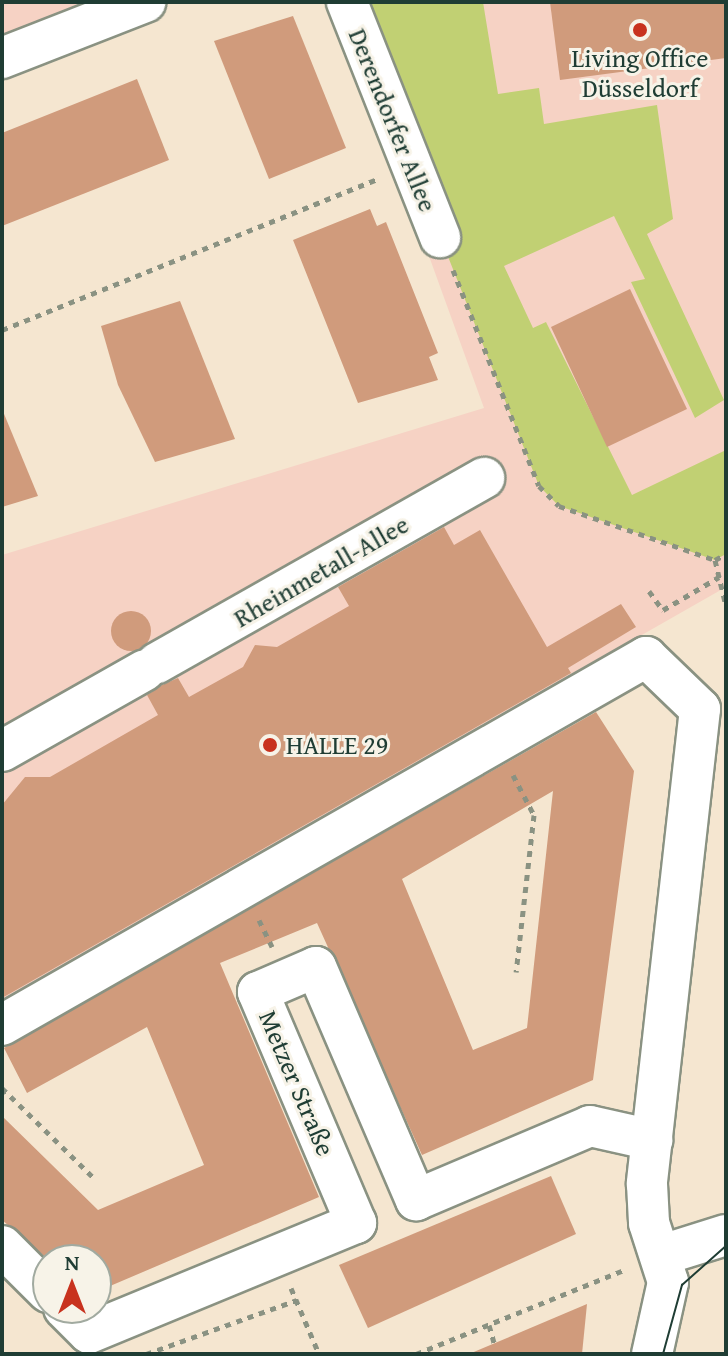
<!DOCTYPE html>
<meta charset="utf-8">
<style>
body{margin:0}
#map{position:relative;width:728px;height:1356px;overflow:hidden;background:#f5e6d0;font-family:"Gentium Book Plus",serif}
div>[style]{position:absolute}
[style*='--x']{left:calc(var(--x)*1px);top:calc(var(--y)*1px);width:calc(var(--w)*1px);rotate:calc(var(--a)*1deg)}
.built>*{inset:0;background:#f6d2c4}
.green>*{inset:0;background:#c1d073}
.building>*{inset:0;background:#d09b7c}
.round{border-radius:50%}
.path>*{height:5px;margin-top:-2.5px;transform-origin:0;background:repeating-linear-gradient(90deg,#8a9282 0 6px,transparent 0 12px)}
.roads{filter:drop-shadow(2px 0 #8a9282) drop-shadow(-2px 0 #8a9282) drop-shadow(0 2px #8a9282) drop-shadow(0 -2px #8a9282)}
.minor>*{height:40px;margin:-20px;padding:0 20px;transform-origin:20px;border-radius:20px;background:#fff}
.tram>*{height:2px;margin:-1px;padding:0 1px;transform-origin:1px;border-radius:1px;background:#1f3d34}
.dots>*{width:22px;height:22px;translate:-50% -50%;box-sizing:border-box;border:4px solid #f7f3e8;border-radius:50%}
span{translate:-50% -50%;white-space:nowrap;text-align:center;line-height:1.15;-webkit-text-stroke:6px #f7f3e8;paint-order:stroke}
.poi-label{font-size:26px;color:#1f3d34}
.left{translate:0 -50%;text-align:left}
.street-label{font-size:26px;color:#1f3d34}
.frame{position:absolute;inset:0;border:4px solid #1f3d34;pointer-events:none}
.north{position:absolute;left:32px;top:1244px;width:80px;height:80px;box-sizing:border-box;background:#f7f3e8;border:2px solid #a1aaa0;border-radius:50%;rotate:0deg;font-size:22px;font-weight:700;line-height:32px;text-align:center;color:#1f3d34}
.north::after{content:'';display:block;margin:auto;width:28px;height:36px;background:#c8321e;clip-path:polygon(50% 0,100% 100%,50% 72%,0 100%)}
</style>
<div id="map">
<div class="built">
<i style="clip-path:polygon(2px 2px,156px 2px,2px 60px)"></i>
<i style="clip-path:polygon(337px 2px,726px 2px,726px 587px,2px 1000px,2px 555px,484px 408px)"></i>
</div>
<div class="green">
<i style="clip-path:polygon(347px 2px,483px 2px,498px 94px,539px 88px,544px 124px,657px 105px,673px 219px,647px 234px,724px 400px,695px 418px,631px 282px,645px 279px,614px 216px,504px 266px,533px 328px,546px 322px,632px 495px,726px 450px,726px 554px,715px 560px,559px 506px,539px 486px)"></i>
</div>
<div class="building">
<i style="clip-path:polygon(550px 2px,726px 2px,726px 58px,560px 80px)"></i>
<i style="clip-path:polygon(293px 16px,346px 148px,269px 179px,214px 41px)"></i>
<i style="clip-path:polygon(137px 79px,169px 160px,2px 226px,2px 133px)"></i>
<i style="clip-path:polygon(370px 209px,377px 226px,386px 222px,438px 353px,429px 357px,438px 380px,358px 403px,293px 240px)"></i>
<i style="clip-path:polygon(630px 289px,687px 409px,607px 447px,551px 327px)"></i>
<i style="clip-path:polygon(180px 301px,235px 439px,155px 462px,118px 385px,101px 326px)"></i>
<i style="clip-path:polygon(2px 409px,38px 496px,2px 507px)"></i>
<i style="clip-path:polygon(444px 527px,454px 545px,480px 530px,547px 647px,621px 604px,636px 627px,568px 668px,571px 673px,2px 998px,2px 805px,25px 777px,50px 777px,158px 715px,147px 695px,162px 685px,178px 678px,189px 697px,243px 667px,255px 645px,277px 647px,349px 606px,338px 587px)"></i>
<i class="round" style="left:111px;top:611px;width:40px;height:40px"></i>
<i style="clip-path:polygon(evenodd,596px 712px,634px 771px,593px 1080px,422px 1155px,317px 923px,220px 963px,319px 1197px,96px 1292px,96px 1260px,49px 1260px,2px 1220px,2px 1116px,98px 1210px,204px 1165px,147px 1027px,27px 1093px,4px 1048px,596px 712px,553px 791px,527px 1028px,473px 1050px,402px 879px,553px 791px)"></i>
<i style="clip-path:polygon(551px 1176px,576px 1234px,368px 1328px,339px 1265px)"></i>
<i style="clip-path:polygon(587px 1304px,582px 1354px,469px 1354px)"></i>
</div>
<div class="path">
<i style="--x:453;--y:270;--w:232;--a:68.3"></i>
<i style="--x:539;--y:486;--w:28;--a:45"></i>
<i style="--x:559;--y:506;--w:165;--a:19.1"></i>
<i style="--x:715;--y:560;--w:13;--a:-29"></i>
<i style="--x:2;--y:330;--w:407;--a:-21.9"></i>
<i style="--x:715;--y:560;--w:47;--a:76.6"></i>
<i style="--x:649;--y:591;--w:24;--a:54"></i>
<i style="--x:663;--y:610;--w:65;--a:-30.5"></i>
<i style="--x:513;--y:775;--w:45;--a:62.3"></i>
<i style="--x:534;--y:815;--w:158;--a:96.5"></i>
<i style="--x:259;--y:920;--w:30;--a:64"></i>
<i style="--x:2;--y:1088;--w:129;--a:44.4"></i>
<i style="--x:291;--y:1288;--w:72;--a:67"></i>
<i style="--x:489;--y:1325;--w:19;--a:74"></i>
<i style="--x:146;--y:1354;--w:160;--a:-19.7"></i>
<i style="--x:416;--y:1354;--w:227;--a:-22"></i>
</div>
<div class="roads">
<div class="minor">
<i style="--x:347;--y:2;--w:253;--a:68.4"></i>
<i style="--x:2;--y:58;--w:154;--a:-21.4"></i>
<i style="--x:157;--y:663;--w:376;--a:-29.5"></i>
<i style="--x:2;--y:751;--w:164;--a:-29.5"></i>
<i style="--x:2;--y:1025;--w:742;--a:-29.74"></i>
<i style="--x:646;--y:657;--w:75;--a:43.9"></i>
<i style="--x:700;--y:709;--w:478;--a:96.4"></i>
<i style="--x:647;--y:1184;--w:39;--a:87"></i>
<i style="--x:649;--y:1223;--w:62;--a:72.1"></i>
<i style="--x:668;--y:1282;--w:74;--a:102.5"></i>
<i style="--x:2;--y:1246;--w:65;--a:45"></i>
<i style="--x:665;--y:1254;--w:64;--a:-17.3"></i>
<i style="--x:64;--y:1308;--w:35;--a:45"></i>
<i style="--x:89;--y:1333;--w:289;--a:-22.4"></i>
<i style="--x:356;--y:1223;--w:251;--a:-113"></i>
<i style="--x:258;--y:992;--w:63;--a:-23.3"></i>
<i style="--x:316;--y:967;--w:254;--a:66.8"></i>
<i style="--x:416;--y:1200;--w:189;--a:-23"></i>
<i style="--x:590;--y:1126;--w:64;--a:12.7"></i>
</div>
</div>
<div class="tram">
<i style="--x:663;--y:1354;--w:72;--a:-74.6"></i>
<i style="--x:682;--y:1285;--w:59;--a:-41.6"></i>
</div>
<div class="dots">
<i style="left:640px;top:30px;background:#c8321e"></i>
<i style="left:270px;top:745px;background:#c8321e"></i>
</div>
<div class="poi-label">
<span style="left:640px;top:73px">Living Office<br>Düsseldorf</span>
<span class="left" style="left:286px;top:745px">HALLE 29</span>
</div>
<div class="street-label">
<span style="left:393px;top:120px;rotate:68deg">Derendorfer Allee</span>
<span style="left:321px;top:571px;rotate:-30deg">Rheinmetall-Allee</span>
<span style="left:297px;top:1083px;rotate:67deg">Metzer Straße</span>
</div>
<div class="frame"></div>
<div class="north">N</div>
</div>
